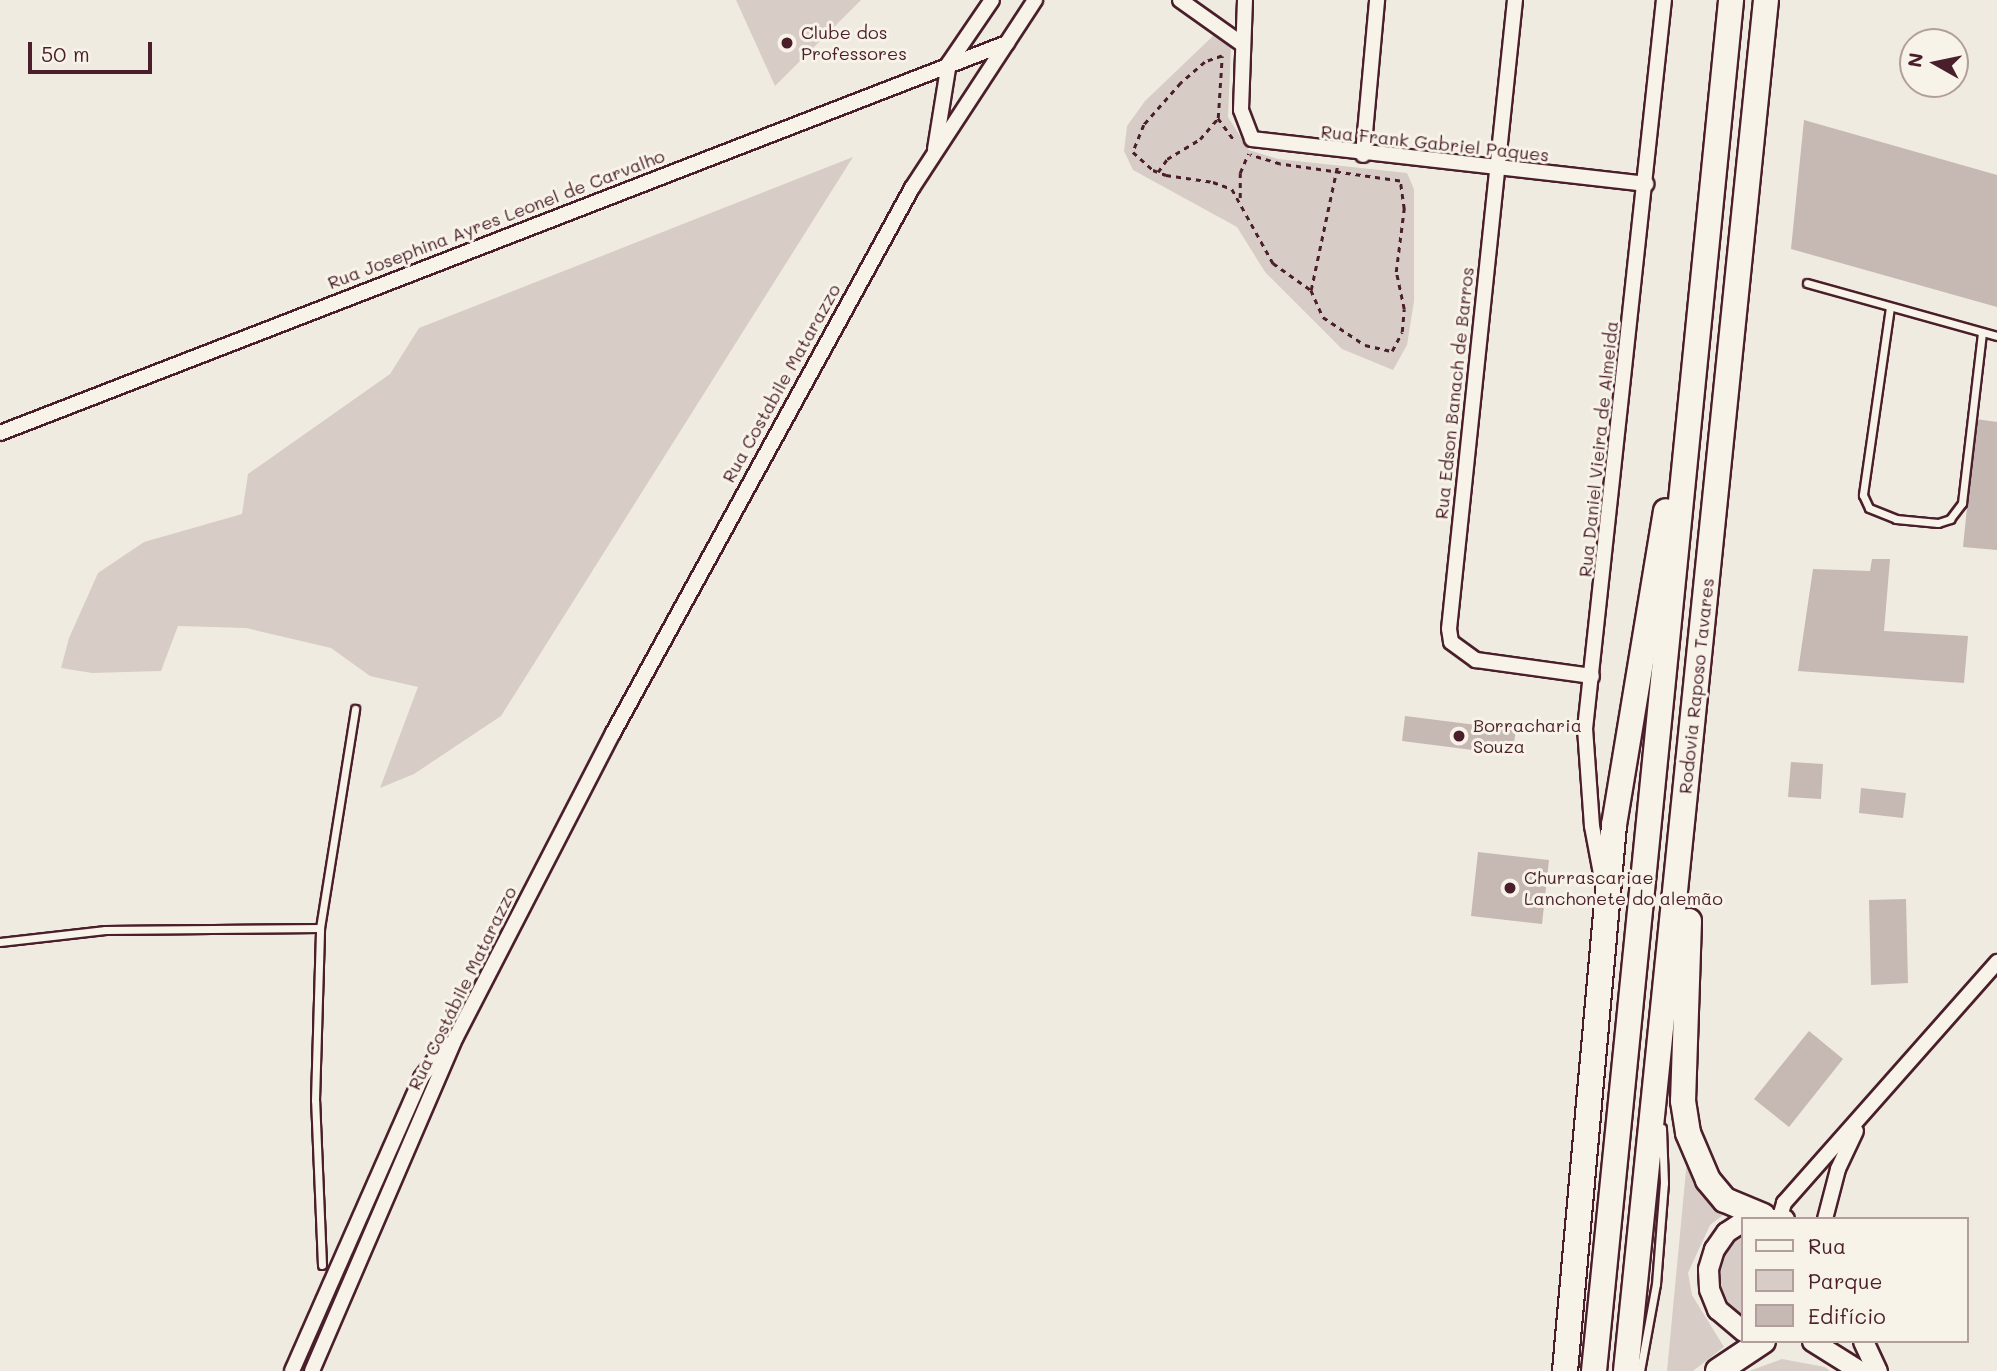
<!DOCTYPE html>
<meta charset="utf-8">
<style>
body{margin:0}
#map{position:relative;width:1997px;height:1371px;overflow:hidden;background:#f0ebe0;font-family:Mali,sans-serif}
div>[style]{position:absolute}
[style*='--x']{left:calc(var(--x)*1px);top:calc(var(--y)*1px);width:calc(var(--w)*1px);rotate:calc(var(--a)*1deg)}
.green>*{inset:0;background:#d8cdc6}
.building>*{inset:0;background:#c6b8b3}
.path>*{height:2.5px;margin-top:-1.25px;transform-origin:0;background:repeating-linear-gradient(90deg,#4a1f2b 0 5px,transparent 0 10px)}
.roads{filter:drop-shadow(2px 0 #4a1f2b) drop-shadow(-2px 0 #4a1f2b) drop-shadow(0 2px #4a1f2b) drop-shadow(0 -2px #4a1f2b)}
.lane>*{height:7px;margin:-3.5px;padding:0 3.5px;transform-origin:3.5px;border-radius:3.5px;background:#f7f3e8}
.street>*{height:14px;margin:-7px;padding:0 7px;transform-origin:7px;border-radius:7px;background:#f7f3e8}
.secondary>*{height:19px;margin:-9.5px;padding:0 9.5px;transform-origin:9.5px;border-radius:9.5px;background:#f7f3e8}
.highway>*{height:24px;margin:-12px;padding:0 12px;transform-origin:12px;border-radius:12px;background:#f7f3e8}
.dots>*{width:19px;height:19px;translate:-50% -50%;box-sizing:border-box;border:4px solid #f7f3e8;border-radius:50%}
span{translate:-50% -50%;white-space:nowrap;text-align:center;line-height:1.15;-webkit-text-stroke:6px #f7f3e8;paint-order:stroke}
.poi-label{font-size:18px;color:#4a1f2b}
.left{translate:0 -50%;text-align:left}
.street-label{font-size:18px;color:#4a1f2b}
.legend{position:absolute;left:1741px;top:1217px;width:228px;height:126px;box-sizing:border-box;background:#f7f3e8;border:2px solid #b29e9c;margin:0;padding:9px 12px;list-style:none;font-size:21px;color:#4a1f2b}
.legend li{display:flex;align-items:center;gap:14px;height:35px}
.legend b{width:35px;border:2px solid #b29e9c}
.north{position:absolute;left:1899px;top:28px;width:70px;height:70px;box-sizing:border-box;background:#f7f3e8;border:2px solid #b29e9c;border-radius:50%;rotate:279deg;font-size:19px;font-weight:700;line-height:28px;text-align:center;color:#4a1f2b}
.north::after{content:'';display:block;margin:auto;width:24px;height:32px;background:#4a1f2b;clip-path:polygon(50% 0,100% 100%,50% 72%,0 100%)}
.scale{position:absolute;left:28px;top:42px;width:124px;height:32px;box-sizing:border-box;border:4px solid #4a1f2b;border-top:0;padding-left:9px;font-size:21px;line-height:24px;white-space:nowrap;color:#4a1f2b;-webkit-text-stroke:5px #f7f3e8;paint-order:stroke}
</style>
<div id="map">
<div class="green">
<i style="clip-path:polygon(736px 0,861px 0,775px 86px)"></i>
<i style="clip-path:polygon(1215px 34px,1231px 48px,1228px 117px,1249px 150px,1278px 159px,1407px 173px,1414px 189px,1414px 301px,1407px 345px,1393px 370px,1342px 349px,1265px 272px,1237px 227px,1133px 170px,1124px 151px,1127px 126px,1145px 101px)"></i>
<i style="clip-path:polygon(853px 157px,501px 716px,414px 774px,380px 788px,418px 687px,370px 676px,331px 648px,246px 628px,178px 626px,161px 671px,92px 673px,61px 668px,69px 638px,98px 573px,144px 542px,242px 514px,248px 474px,390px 374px,419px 328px)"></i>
<i style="clip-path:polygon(1687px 1160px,1703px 1197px,1727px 1212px,1710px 1225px,1688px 1273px,1692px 1295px,1724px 1347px,1693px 1371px,1667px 1371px)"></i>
<i style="clip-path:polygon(1743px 1233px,1743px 1326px,1720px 1304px,1715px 1271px,1721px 1255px)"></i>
<i style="clip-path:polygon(1782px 1359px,1825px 1367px,1830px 1371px,1749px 1371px)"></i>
</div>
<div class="building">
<i style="clip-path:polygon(1804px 120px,1997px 175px,1997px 307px,1791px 249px)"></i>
<i style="clip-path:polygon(1976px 419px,1997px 422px,1997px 550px,1963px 547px)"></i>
<i style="clip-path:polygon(1872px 559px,1890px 559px,1884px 631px,1968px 636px,1964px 683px,1798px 671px,1813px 569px,1870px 571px)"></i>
<i style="clip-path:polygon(1405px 716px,1516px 730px,1512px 755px,1402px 741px)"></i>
<i style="clip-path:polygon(1791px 762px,1823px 764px,1821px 799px,1788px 797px)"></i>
<i style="clip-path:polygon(1861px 788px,1906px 793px,1903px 818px,1859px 813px)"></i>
<i style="clip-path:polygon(1478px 852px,1549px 860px,1542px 924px,1471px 916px)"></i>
<i style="clip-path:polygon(1906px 899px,1908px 983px,1871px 985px,1869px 900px)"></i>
<i style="clip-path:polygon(1809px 1031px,1843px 1059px,1789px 1127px,1754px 1099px)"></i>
</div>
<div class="path">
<i style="--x:1218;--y:118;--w:29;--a:54"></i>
<i style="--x:1158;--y:172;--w:16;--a:-55"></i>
<i style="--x:1167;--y:159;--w:39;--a:-31"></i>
<i style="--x:1200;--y:139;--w:28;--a:-49"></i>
<i style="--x:1218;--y:118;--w:62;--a:-86.3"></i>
<i style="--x:1222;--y:56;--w:18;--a:161"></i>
<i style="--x:1205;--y:62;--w:32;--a:139"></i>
<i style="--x:1181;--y:83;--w:56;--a:131.4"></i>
<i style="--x:1144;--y:125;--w:29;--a:112"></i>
<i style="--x:1133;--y:152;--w:27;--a:42"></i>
<i style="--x:1153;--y:170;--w:14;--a:21"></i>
<i style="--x:1166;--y:175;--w:48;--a:8.5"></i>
<i style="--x:1213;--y:182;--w:20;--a:20"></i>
<i style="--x:1232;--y:189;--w:85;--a:61"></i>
<i style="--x:1273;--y:263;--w:47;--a:35.4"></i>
<i style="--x:1311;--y:290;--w:30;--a:66"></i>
<i style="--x:1323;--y:317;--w:50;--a:33.7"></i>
<i style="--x:1365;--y:345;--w:28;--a:13"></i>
<i style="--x:1392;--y:351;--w:21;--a:-62"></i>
<i style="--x:1402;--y:332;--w:23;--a:-85"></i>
<i style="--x:1404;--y:309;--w:38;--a:-102"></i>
<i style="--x:1396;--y:272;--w:64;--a:-82.8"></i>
<i style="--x:1404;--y:209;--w:28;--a:-98"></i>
<i style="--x:1400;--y:181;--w:121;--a:-171.9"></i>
<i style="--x:1280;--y:164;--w:31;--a:-163"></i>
<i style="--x:1240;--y:198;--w:25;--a:-90"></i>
<i style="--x:1240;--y:173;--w:21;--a:-67"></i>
<i style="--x:1311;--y:290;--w:130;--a:-78"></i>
</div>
<div class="roads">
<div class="lane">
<i style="--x:1807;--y:283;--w:197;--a:15.6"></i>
<i style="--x:1890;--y:307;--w:190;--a:98.2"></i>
<i style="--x:1863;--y:495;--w:14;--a:65"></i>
<i style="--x:1869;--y:508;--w:29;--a:22"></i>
<i style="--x:1896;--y:519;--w:42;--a:5.4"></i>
<i style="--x:1938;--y:523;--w:13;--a:-18"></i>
<i style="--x:1950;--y:519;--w:20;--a:-53"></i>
<i style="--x:1962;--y:503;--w:172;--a:-83.3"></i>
<i style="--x:0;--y:942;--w:106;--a:-6.5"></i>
<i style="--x:105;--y:930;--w:215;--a:-0.5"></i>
<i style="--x:322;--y:1265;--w:165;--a:-92.4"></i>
<i style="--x:315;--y:1100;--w:172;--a:-88.3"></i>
<i style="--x:320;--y:928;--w:222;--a:-80.9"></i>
<i style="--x:1640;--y:1371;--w:88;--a:-79.6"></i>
<i style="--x:1656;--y:1284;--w:101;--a:-85.5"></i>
<i style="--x:1664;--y:1183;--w:55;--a:-92.1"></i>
</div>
<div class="street">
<i style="--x:1180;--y:0;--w:76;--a:35.4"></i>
<i style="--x:1245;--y:0;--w:110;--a:92.1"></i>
<i style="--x:1241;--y:110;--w:31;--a:69"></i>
<i style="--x:1252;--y:139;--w:397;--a:6.5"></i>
<i style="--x:1515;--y:0;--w:632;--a:95.99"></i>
<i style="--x:1449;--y:629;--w:13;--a:81"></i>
<i style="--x:1451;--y:642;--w:31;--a:36"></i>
<i style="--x:1476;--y:660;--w:117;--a:7.9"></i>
<i style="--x:935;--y:149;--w:87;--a:-80.8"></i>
<i style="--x:949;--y:63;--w:76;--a:-55.7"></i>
<i style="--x:1363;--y:155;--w:156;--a:-84.8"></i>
<i style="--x:0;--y:433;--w:1080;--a:-21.17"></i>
<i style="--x:1602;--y:879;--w:54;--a:-100.7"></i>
<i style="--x:1592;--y:826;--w:97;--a:-94.1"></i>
<i style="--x:1585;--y:729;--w:733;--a:-83.82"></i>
<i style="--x:1780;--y:1217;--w:15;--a:-74"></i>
<i style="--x:1784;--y:1203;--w:322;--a:-48.5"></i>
<i style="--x:1825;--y:1219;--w:52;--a:-75.4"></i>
<i style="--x:1838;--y:1169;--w:42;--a:-64.7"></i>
<i style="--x:292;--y:1371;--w:320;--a:-66.2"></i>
<i style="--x:421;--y:1078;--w:42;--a:-53.7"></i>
<i style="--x:312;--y:1371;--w:364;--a:-66.7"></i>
<i style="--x:456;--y:1037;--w:342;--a:-62.7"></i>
<i style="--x:613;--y:733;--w:622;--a:-61.25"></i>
<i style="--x:912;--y:188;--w:225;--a:-56.8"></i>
</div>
<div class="secondary">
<i style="--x:1752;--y:1219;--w:32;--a:0"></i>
<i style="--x:1743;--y:1221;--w:20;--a:147"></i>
<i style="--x:1726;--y:1232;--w:21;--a:125"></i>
<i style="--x:1714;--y:1249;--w:21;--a:107"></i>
<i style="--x:1708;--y:1269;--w:20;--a:87"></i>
<i style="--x:1709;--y:1289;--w:22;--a:68"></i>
<i style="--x:1717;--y:1309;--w:34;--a:40"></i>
<i style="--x:1812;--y:1341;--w:57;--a:32"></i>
<i style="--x:1863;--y:1341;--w:33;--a:65"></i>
</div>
<div class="highway">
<i style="--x:1689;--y:921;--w:180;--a:91.9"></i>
<i style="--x:1683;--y:1101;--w:32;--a:81"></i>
<i style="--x:1688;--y:1133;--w:51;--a:66.9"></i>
<i style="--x:1708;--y:1180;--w:26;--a:50"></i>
<i style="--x:1725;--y:1200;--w:41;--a:22.8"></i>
<i style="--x:1565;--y:1371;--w:548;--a:-84.87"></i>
<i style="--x:1614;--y:825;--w:318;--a:-80.6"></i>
<i style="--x:1594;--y:1371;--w:1378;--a:-84.29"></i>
<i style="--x:1626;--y:1371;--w:1378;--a:-84.17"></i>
<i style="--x:1718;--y:1371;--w:54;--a:-33.7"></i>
</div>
</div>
<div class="dots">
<i style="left:787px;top:43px;background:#4a1f2b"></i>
<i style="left:1459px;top:736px;background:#4a1f2b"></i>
<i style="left:1510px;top:888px;background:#4a1f2b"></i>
</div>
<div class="poi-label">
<span class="left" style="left:801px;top:43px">Clube dos<br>Professores</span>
<span class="left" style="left:1473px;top:736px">Borracharia<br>Souza</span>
<span class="left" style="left:1524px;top:888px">Churrascariae<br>Lanchonete do alemão</span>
</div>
<div class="street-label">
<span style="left:1435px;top:143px;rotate:6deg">Rua Frank Gabriel Paques</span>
<span style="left:496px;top:219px;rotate:-21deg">Rua Josephina Ayres Leonel de Carvalho</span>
<span style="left:781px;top:383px;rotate:-61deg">Rua Costabile Matarazzo</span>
<span style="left:1454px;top:393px;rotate:-84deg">Rua Edson Banach de Barros</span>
<span style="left:1598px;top:449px;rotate:-84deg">Rua Daniel Vieira de Almeida</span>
<span style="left:1696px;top:686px;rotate:-84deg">Rodovia Raposo Tavares</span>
<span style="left:462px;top:988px;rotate:-64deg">Rua Costábile Matarazzo</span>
</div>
<ul class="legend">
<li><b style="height:9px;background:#f7f3e8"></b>Rua</li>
<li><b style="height:19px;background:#d8cdc6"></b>Parque</li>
<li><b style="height:19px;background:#c6b8b3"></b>Edifício</li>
</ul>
<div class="north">N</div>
<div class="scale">50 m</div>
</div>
